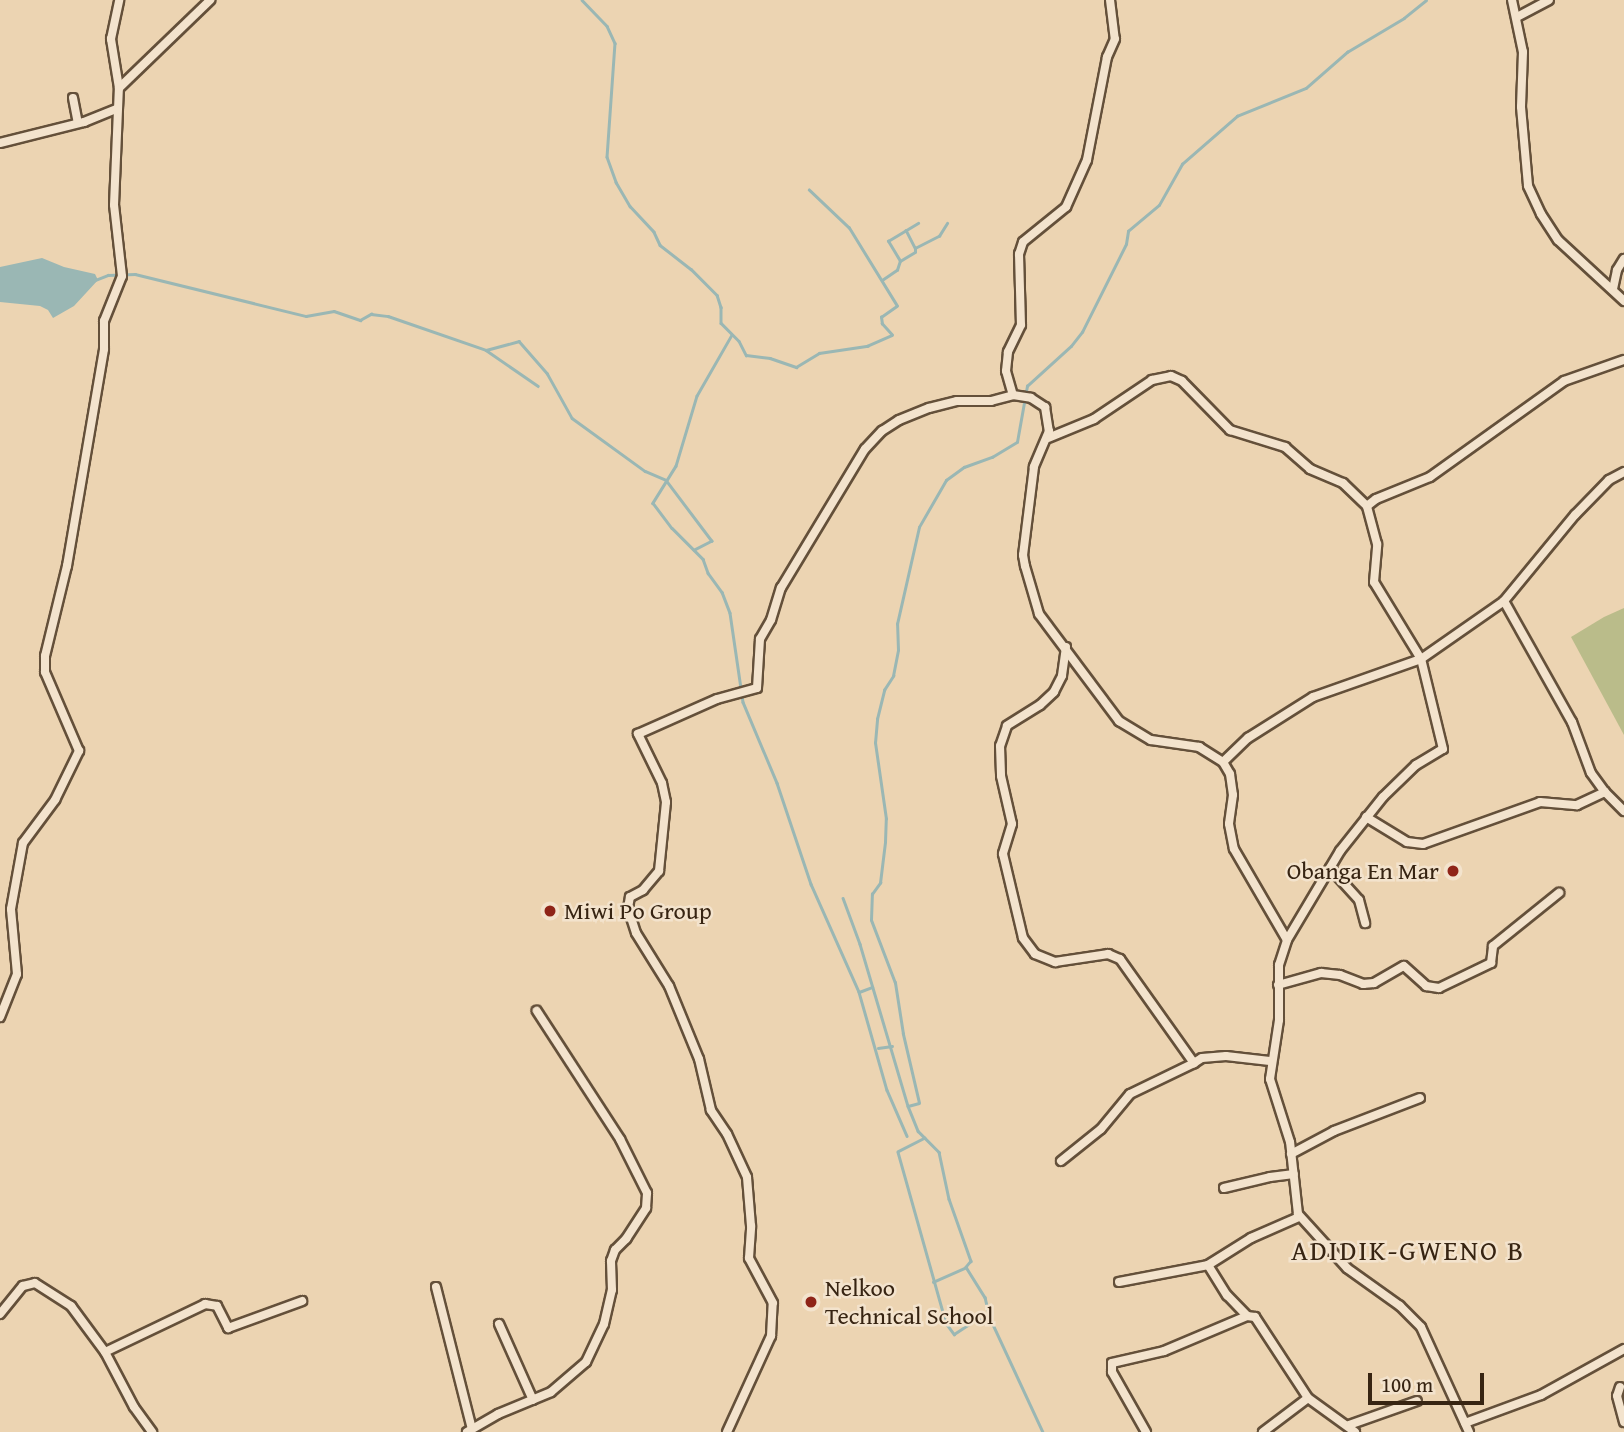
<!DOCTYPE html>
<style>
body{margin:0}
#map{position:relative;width:1624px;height:1432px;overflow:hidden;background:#ecd4b2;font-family:"Gentium Book Plus",serif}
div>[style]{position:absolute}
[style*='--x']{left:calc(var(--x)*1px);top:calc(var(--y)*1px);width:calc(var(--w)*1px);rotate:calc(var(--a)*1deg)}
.green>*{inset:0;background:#babc8a}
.water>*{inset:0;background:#9ab7b4}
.stream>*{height:2.5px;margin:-1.25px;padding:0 1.25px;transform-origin:1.25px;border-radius:1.25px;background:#9ab7b4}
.roads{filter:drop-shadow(2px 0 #64503a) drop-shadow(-2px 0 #64503a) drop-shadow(0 2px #64503a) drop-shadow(0 -2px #64503a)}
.minor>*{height:8px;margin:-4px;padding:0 4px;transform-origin:4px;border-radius:4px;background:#f3e3cd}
.dots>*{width:19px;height:19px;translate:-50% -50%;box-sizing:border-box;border:4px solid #f3e3cd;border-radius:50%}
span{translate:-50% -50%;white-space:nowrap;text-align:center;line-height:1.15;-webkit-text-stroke:5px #f3e3cd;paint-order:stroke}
.poi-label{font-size:24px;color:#372412}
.right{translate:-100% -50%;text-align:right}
.left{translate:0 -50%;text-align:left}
.quarter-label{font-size:28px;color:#372412;letter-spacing:2px}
.scale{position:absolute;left:1368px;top:1373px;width:116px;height:32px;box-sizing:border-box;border:4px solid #372412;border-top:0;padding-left:9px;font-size:21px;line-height:24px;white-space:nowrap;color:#372412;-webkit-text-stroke:5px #f3e3cd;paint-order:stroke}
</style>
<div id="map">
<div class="green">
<i style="clip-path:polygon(1624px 608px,1624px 735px,1571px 637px,1604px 617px)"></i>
</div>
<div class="water">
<i style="clip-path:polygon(42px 258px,64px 267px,95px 274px,98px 280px,74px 306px,53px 318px,48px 310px,40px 306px,0 302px,0 267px)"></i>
</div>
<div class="stream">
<i style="--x:582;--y:0;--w:36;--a:46"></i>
<i style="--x:607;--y:26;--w:19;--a:65"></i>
<i style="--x:615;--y:43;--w:114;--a:94"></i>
<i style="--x:607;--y:157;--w:27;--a:70"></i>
<i style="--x:616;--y:182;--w:28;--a:60"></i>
<i style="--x:630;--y:206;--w:35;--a:47"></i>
<i style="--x:654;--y:232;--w:14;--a:65"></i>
<i style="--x:660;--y:245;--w:39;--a:38"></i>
<i style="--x:691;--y:269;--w:37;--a:45"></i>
<i style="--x:717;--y:295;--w:13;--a:72"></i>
<i style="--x:721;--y:307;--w:16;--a:90"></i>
<i style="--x:721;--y:323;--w:25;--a:45"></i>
<i style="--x:739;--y:341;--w:16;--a:63"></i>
<i style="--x:746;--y:355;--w:24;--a:7"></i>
<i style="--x:770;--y:358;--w:28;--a:19"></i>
<i style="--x:796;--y:367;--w:27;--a:-31"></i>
<i style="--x:819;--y:353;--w:49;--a:-8.3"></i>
<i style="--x:867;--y:346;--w:27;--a:-24"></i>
<i style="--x:892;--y:335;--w:15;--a:-132"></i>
<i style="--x:882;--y:324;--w:7;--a:-98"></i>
<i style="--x:881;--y:317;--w:19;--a:-35"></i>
<i style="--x:897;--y:306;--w:92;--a:-121.6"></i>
<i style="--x:849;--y:228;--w:55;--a:-136.5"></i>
<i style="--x:906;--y:230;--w:20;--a:63"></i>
<i style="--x:900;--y:261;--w:23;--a:-121"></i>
<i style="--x:888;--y:241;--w:35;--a:-31"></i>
<i style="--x:882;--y:280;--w:18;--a:-34"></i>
<i style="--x:897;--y:270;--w:9;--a:-72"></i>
<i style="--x:900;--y:261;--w:17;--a:-31"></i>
<i style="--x:915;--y:252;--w:4;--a:-90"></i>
<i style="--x:915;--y:248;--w:27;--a:-27"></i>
<i style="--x:939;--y:236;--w:15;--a:-58"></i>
<i style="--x:93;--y:281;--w:16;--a:-22"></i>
<i style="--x:108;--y:275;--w:27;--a:-2"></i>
<i style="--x:135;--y:274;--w:176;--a:13.8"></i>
<i style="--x:306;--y:316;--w:28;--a:-10"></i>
<i style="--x:334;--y:311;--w:28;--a:19"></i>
<i style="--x:360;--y:320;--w:13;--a:-29"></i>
<i style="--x:371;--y:314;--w:17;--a:7"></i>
<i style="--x:388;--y:316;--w:104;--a:19.1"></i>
<i style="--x:486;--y:350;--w:63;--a:34.7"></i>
<i style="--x:732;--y:335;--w:70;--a:119.8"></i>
<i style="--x:697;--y:396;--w:73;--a:106.7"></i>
<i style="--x:676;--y:466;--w:44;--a:121.9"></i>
<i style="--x:653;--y:503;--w:31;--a:53"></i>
<i style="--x:672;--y:528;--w:44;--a:45"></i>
<i style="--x:703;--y:559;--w:15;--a:70"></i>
<i style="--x:708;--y:573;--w:24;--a:54"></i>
<i style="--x:722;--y:592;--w:22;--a:69"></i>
<i style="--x:730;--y:613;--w:90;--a:81.7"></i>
<i style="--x:743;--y:702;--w:88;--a:67.2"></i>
<i style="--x:777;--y:783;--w:107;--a:71.4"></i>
<i style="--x:811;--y:884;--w:118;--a:66"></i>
<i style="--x:859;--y:992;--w:102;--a:74.1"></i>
<i style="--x:887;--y:1090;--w:50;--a:66.5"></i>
<i style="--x:486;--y:350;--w:34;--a:-15"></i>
<i style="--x:519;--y:341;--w:43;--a:48.8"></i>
<i style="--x:547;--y:373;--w:51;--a:60.9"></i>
<i style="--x:572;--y:418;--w:90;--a:36"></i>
<i style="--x:645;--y:471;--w:23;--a:23"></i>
<i style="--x:666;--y:480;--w:76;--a:53"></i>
<i style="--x:712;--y:541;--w:20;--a:153"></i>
<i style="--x:843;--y:898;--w:49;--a:69.7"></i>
<i style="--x:860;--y:944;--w:169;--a:73.5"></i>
<i style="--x:908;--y:1106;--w:27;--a:68"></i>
<i style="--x:918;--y:1131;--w:30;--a:45"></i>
<i style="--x:939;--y:1152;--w:48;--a:78"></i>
<i style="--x:949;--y:1199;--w:66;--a:70.5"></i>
<i style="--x:971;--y:1261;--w:8;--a:130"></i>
<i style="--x:859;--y:992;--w:14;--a:-21"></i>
<i style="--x:878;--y:1048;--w:14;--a:-8"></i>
<i style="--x:908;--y:1106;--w:11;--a:-15"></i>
<i style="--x:919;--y:1103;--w:71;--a:-103.1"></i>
<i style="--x:903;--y:1034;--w:52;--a:-98.9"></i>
<i style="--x:895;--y:983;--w:67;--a:-110.9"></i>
<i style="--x:871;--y:920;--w:26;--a:-88"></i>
<i style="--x:872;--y:894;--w:14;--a:-54"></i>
<i style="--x:880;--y:883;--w:41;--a:-83"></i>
<i style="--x:885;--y:842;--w:23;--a:-88"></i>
<i style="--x:886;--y:819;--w:77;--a:-98.2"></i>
<i style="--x:875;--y:743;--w:24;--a:-85"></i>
<i style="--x:877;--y:719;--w:30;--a:-76"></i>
<i style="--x:884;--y:690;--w:17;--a:-57"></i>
<i style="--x:893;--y:676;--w:26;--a:-79"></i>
<i style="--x:898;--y:650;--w:26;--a:-92"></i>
<i style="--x:897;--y:624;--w:99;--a:-77.2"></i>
<i style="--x:919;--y:527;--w:54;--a:-60.1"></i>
<i style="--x:946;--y:480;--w:22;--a:-36"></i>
<i style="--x:964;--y:467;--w:30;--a:-20"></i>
<i style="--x:992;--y:457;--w:29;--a:-31"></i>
<i style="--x:1017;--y:442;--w:57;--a:-79.9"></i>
<i style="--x:1027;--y:386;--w:59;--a:-42.3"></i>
<i style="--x:1071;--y:346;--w:18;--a:-52"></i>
<i style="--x:1082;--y:332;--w:98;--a:-63.4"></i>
<i style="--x:1126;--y:244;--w:13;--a:-81"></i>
<i style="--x:1128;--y:231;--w:40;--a:-40"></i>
<i style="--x:1159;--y:205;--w:47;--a:-60.7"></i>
<i style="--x:1182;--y:164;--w:73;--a:-41.1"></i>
<i style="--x:1237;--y:116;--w:74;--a:-22.1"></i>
<i style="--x:1306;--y:88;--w:55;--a:-41.3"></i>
<i style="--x:1347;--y:52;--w:66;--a:-30.8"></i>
<i style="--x:1404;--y:18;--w:28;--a:-39"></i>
<i style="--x:925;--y:1138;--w:30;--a:153"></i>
<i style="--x:898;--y:1152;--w:178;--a:74.3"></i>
<i style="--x:946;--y:1323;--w:14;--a:54"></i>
<i style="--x:954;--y:1334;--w:24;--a:-33"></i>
<i style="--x:974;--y:1321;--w:16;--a:-11"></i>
<i style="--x:990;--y:1318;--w:126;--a:65.1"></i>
<i style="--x:933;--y:1282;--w:36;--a:-24"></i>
<i style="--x:966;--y:1267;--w:36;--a:58"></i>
<i style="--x:985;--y:1297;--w:22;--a:77"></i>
</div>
<div class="roads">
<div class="minor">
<i style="--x:1110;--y:0;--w:39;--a:83"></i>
<i style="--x:1115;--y:39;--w:20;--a:114"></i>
<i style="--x:1107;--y:57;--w:105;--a:101"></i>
<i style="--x:1087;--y:160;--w:51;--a:114.1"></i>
<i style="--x:1066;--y:207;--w:55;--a:140.9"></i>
<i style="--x:1023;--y:242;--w:13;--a:108"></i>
<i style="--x:1019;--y:254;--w:71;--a:88.4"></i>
<i style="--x:1021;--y:325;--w:30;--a:116"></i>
<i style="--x:1008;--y:352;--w:19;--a:96"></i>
<i style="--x:1006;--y:371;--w:25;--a:74"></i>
<i style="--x:1013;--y:395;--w:18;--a:9"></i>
<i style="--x:1031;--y:398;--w:17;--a:33"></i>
<i style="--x:1045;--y:407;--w:24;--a:81"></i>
<i style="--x:1049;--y:431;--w:39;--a:113"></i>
<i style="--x:1034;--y:467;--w:89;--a:97.1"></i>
<i style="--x:1023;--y:555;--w:11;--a:80"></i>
<i style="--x:1025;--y:566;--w:50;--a:73.7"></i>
<i style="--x:1039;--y:614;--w:134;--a:53.2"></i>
<i style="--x:1119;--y:721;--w:37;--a:31"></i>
<i style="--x:1151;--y:740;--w:49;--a:8.3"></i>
<i style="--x:1199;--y:747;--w:28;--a:32"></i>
<i style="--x:1223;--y:762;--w:14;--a:60"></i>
<i style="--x:1230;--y:774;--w:21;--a:82"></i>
<i style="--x:1233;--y:795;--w:29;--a:98"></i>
<i style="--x:1229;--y:824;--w:25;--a:79"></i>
<i style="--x:1234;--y:849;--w:105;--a:59.8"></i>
<i style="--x:1512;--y:0;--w:53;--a:78.1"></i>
<i style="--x:1523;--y:52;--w:55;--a:92.1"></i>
<i style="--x:1521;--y:107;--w:79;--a:84.9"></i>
<i style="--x:1528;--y:186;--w:31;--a:65"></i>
<i style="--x:1541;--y:214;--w:31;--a:57"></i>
<i style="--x:1558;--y:240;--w:90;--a:42.7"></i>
<i style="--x:1517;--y:17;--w:36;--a:-28"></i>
<i style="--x:119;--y:88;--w:127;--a:-44"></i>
<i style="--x:73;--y:98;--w:25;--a:79"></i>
<i style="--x:0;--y:143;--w:87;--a:-14"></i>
<i style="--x:84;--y:122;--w:35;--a:-22"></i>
<i style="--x:1613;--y:289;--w:19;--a:-78"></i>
<i style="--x:1617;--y:270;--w:13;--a:-58"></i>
<i style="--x:1048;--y:438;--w:50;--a:-22.4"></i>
<i style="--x:1094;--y:419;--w:70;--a:-33.9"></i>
<i style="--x:1152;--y:380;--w:19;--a:-12"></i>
<i style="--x:1171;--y:376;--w:12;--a:24"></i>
<i style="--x:1182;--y:381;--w:69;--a:45.6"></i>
<i style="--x:1230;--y:430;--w:58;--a:17.2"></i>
<i style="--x:1285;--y:447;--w:33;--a:41"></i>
<i style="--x:1310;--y:469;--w:36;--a:23"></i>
<i style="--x:1343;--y:483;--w:33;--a:44"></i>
<i style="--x:1504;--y:601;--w:139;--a:60.7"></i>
<i style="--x:1572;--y:722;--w:54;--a:69.6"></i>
<i style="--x:1591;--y:773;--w:24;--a:54"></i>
<i style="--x:1605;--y:792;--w:27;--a:45"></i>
<i style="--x:1066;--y:647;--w:29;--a:98"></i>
<i style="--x:1062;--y:676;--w:18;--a:117"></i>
<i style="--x:1054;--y:692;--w:19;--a:137"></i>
<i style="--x:1040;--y:705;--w:39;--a:148"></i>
<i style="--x:1007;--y:726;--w:21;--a:109"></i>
<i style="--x:1000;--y:746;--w:30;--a:88"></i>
<i style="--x:1001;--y:776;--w:49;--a:77.1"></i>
<i style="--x:1012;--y:824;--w:31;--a:107"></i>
<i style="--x:1003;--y:854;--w:86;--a:76.6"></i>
<i style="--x:1023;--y:938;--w:20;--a:53"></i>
<i style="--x:1035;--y:954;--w:22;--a:22"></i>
<i style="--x:1055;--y:962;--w:54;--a:-8.6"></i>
<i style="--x:1108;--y:954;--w:13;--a:23"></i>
<i style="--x:1120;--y:959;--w:128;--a:54.6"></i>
<i style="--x:1194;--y:1063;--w:9;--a:-32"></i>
<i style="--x:1202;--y:1058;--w:24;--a:-5"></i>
<i style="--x:1226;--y:1056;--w:44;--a:6.5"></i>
<i style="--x:1223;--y:762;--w:35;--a:-44"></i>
<i style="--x:1248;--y:738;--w:77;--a:-32.2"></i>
<i style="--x:1313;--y:697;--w:114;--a:-19.4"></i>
<i style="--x:1421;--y:659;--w:90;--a:-121.4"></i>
<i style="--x:1374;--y:582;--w:38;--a:-85"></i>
<i style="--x:1377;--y:544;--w:39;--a:-105"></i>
<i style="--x:1367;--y:506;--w:11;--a:-38"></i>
<i style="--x:1376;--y:499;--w:58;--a:-22.2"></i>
<i style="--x:1430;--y:477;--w:165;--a:-35.6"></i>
<i style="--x:1564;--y:381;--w:64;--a:-19.3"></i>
<i style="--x:1366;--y:817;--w:48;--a:31.4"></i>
<i style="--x:1407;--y:842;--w:16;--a:7"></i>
<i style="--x:1423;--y:844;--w:124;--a:-19.7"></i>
<i style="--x:1540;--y:802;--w:37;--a:5"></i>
<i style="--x:1577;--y:805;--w:31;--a:-25"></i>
<i style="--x:1330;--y:868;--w:43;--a:47.8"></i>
<i style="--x:1359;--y:900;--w:24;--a:75"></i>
<i style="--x:1278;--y:985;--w:45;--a:-15.6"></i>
<i style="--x:1321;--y:973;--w:19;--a:6"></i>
<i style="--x:1340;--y:975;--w:25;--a:21"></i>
<i style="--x:1363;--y:984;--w:11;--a:-5"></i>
<i style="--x:1374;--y:983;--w:34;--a:-30"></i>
<i style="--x:1404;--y:966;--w:30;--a:42"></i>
<i style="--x:1426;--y:986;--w:13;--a:9"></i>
<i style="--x:1439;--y:988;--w:58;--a:-25.7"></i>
<i style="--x:1491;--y:963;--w:17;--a:-83"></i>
<i style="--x:1493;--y:946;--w:85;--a:-38.8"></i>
<i style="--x:0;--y:1017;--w:46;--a:-68.4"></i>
<i style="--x:17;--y:974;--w:65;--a:-95.3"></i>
<i style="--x:11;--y:909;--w:67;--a:-79.7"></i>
<i style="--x:23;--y:843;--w:54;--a:-53.3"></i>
<i style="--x:55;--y:800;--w:55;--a:-63.9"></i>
<i style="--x:79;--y:751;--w:86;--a:-113.3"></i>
<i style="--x:45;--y:672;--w:16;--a:-90"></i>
<i style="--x:45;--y:656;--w:93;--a:-76.3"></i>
<i style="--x:67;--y:566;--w:220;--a:-80.3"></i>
<i style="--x:104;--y:349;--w:28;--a:-90"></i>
<i style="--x:104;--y:321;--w:48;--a:-68.2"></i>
<i style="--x:122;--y:276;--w:71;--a:-96.4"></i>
<i style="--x:114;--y:205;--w:117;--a:-87.6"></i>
<i style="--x:119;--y:88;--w:50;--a:-99.3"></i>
<i style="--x:111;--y:39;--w:40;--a:-78"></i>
<i style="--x:1291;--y:1154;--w:49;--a:-28.1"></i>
<i style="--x:1334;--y:1131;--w:92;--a:-21"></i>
<i style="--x:1061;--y:1161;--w:51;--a:-38.7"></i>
<i style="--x:1101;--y:1129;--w:45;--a:-50.4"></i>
<i style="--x:1130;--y:1094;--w:71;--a:-25.8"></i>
<i style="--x:1224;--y:1188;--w:47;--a:-13.4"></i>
<i style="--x:1270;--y:1177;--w:24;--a:-7"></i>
<i style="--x:1208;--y:1265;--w:36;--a:58"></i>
<i style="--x:1227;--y:1295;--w:29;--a:46"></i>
<i style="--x:1119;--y:1282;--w:91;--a:-10.8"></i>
<i style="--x:1208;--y:1265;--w:51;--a:-32.1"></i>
<i style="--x:1251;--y:1238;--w:52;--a:-23.6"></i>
<i style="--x:436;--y:1287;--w:146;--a:75.8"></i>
<i style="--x:0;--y:1314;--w:36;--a:-51"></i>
<i style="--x:23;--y:1286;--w:12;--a:-14"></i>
<i style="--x:35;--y:1283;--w:43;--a:32.6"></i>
<i style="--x:71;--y:1306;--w:57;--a:53.5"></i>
<i style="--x:105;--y:1352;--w:111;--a:-25.6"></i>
<i style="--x:205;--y:1304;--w:12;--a:9"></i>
<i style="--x:217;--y:1306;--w:25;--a:63"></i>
<i style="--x:228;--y:1328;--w:79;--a:-20"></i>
<i style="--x:499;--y:1324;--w:83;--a:65.9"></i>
<i style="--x:105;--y:1352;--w:62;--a:62.2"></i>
<i style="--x:134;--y:1407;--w:31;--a:54"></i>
<i style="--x:1620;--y:1387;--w:9;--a:108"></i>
<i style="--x:1617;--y:1396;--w:27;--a:75"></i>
<i style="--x:1465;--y:1423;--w:81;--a:-20.2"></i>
<i style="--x:1541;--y:1395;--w:95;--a:-29"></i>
<i style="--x:1349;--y:1425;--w:72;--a:-19.4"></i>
<i style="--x:467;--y:1432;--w:36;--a:-30"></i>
<i style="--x:498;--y:1414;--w:57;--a:-22.5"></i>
<i style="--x:551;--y:1392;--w:46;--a:-40.6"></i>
<i style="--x:586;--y:1362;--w:42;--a:-64.7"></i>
<i style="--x:604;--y:1324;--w:35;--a:-77"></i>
<i style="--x:612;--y:1290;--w:29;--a:-92"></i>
<i style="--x:611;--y:1261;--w:12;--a:-70"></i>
<i style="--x:615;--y:1250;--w:16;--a:-45"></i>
<i style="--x:626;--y:1239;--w:37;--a:-57"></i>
<i style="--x:646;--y:1208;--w:15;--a:-86"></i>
<i style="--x:647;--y:1193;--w:60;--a:-116.6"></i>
<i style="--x:620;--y:1139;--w:153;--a:-123"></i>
<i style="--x:727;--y:1432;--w:106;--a:-65.4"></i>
<i style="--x:771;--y:1336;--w:33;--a:-87"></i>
<i style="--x:773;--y:1303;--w:51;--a:-118.1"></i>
<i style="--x:749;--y:1258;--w:32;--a:-86"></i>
<i style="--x:751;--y:1226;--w:49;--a:-94.7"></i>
<i style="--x:747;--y:1177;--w:47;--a:-114.9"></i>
<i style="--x:727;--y:1134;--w:29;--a:-124"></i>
<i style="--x:711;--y:1110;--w:52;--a:-103.2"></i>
<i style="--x:699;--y:1059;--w:79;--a:-112.3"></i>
<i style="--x:669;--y:986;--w:62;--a:-121.9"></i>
<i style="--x:636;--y:933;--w:26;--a:-108"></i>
<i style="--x:628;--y:908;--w:11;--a:-80"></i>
<i style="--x:630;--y:897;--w:15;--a:-28"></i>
<i style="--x:643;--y:890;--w:25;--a:-50"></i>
<i style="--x:659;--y:871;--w:69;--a:-84.2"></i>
<i style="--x:666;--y:802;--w:19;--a:-102"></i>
<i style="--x:662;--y:783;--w:55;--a:-116.1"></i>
<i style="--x:638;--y:734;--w:86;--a:-23.9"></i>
<i style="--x:717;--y:699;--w:41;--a:-15.4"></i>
<i style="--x:757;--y:688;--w:49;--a:-86.5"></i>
<i style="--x:760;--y:639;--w:22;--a:-60"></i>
<i style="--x:771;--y:620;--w:34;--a:-73"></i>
<i style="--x:781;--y:588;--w:162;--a:-58.9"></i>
<i style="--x:865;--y:449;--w:25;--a:-47"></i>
<i style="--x:882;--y:431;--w:20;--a:-33"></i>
<i style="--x:899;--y:420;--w:32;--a:-22"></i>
<i style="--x:929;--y:408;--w:29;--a:-14"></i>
<i style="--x:957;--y:401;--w:34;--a:0"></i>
<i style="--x:991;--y:401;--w:23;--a:-15"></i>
<i style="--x:1146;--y:1432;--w:69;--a:-119.5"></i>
<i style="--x:1112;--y:1372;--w:9;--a:-90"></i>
<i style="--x:1112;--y:1363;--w:53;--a:-13"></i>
<i style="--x:1164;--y:1351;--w:90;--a:-22.9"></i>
<i style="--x:1247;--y:1316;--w:8;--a:7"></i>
<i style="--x:1255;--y:1317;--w:97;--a:56.8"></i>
<i style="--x:1263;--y:1432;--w:56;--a:-37.1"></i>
<i style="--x:1308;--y:1398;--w:58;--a:35.9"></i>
<i style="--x:1469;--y:1432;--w:115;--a:-114.6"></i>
<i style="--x:1421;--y:1327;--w:30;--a:-135"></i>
<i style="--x:1400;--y:1306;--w:65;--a:-144.4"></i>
<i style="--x:1347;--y:1268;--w:73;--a:-132.2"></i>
<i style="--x:1298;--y:1214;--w:72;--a:-96.3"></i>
<i style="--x:1290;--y:1142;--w:66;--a:-107.6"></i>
<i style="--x:1270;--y:1079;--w:60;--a:-81.3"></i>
<i style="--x:1279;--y:1020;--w:55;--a:-90"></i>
<i style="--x:1279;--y:965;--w:26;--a:-72"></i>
<i style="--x:1287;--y:940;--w:104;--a:-59.2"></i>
<i style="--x:1340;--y:851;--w:69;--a:-51.5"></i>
<i style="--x:1383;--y:797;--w:46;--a:-44.1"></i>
<i style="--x:1416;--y:765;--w:31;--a:-31"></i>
<i style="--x:1443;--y:749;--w:93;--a:-103.7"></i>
<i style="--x:1421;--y:659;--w:101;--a:-34.9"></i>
<i style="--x:1504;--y:601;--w:112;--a:-50.5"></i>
<i style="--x:1575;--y:515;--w:49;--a:-45.8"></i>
<i style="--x:1609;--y:480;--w:17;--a:-28"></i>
</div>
</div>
<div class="dots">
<i style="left:1453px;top:871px;background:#8f2418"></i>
<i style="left:550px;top:911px;background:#8f2418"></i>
<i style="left:811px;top:1302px;background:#8f2418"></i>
</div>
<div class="poi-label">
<span class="right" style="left:1439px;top:871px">Obanga En Mar</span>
<span class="left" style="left:564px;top:911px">Miwi Po Group</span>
<span class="left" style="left:825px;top:1302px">Nelkoo<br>Technical School</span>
</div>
<div class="quarter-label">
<span style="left:1408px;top:1250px">ADIDIK-GWENO B</span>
</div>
<div class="scale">100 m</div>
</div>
